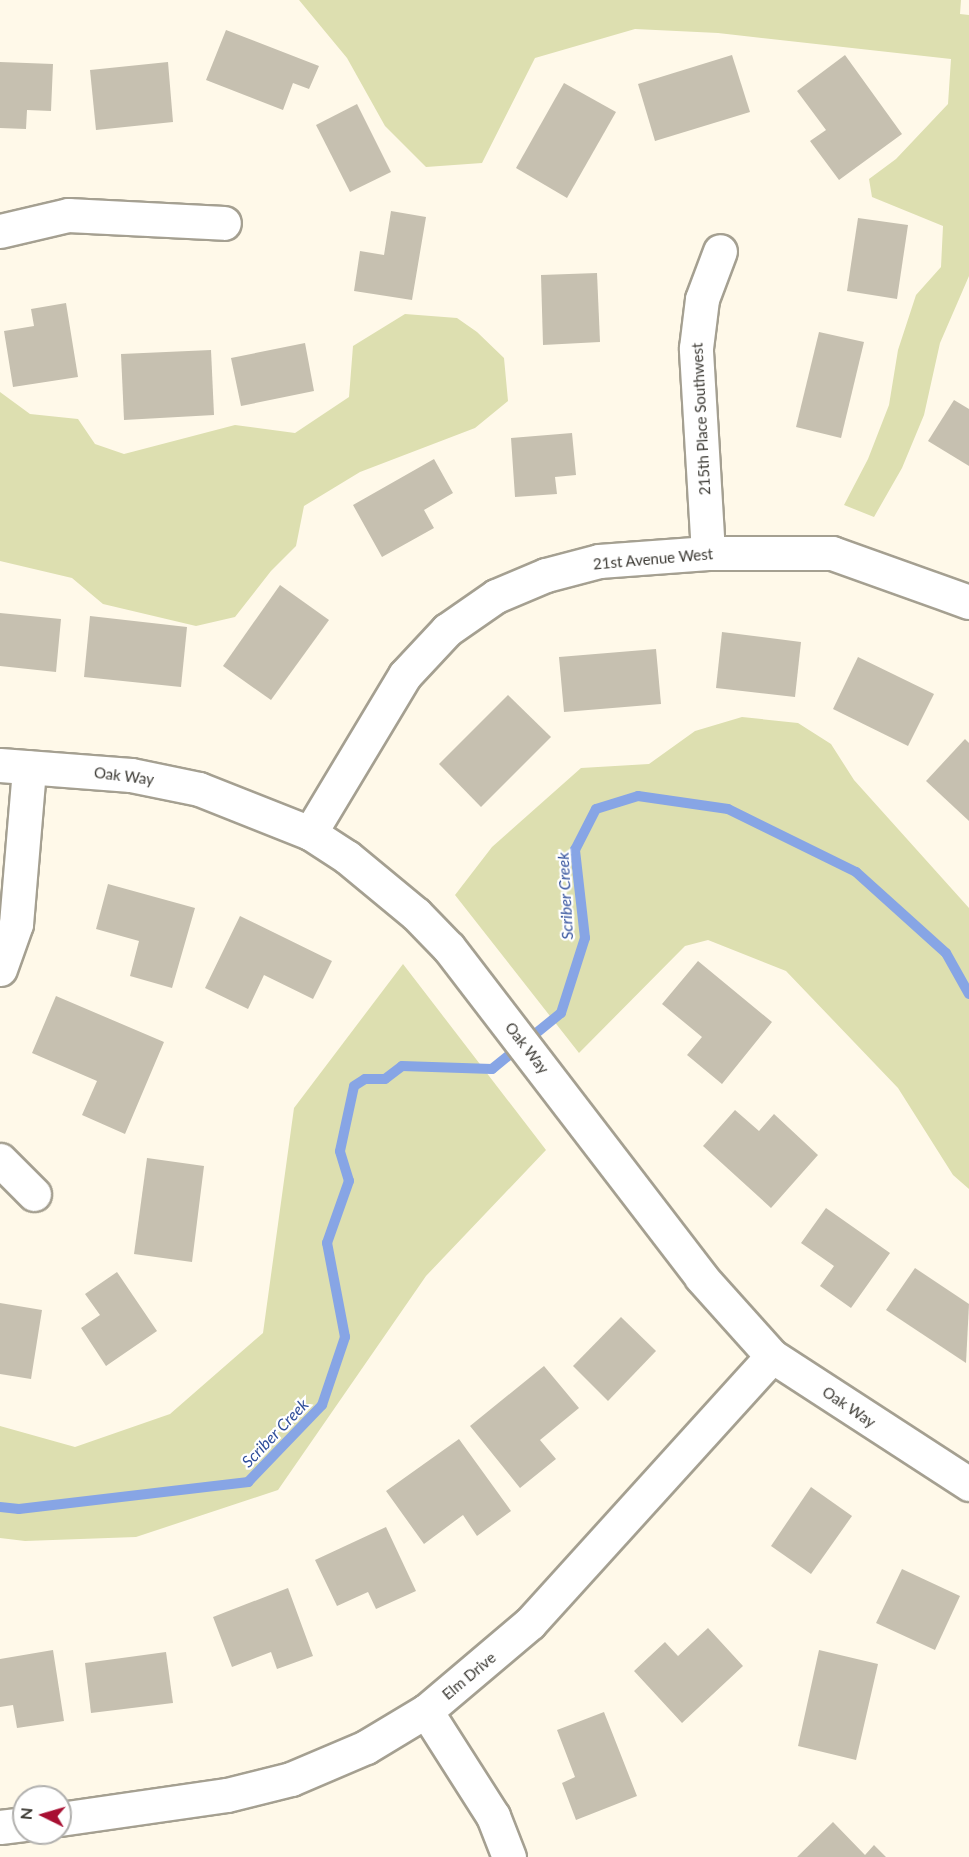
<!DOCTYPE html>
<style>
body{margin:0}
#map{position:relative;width:969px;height:1857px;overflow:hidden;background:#fff9e9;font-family:Lato,sans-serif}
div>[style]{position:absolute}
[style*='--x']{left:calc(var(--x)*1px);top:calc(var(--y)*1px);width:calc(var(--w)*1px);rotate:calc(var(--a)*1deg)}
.green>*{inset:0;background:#dddfb0}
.stream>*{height:10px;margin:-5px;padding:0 5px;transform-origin:5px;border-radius:5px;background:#87a5e5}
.building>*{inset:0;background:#c6c0b0}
.roads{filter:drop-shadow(2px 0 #a5a091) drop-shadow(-2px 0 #a5a091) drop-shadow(0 2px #a5a091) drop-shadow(0 -2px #a5a091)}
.minor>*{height:33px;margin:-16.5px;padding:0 16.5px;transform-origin:16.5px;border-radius:16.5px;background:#fff}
span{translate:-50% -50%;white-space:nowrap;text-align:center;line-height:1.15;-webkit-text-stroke:4.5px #fff;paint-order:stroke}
.street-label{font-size:15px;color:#3c3a34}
.water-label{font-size:16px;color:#304f9b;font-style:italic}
.north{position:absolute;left:12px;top:1785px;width:60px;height:60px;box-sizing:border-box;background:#fff;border:2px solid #b1b0ae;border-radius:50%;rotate:275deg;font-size:16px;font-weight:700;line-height:24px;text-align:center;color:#3c3a34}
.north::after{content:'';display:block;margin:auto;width:21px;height:27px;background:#a80f32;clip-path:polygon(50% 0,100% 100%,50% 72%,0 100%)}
</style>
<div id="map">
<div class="green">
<i style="clip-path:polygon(299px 0,961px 0,960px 14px,969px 15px,969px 276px,940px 343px,924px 415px,902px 468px,874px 517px,844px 505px,868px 459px,889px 405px,898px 350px,916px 295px,941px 267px,943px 226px,872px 197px,869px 179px,896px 159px,948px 104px,951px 59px,718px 33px,635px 29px,535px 58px,482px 163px,426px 167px,385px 126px,347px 58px)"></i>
<i style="clip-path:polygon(405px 314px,457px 318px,477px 332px,504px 358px,508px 401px,475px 428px,360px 472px,304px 506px,296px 546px,271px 571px,235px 617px,196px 626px,103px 604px,72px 578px,0 561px,0 392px,30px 414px,78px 419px,95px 444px,124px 454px,235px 425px,295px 433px,349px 397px,353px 346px)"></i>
<i style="clip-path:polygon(742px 717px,798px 723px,831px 744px,854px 780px,969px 908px,969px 1189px,953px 1175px,898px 1088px,786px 971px,708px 940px,685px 946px,579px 1053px,455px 895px,492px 847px,581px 768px,649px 764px,695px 731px)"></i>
<i style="clip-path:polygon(403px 964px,546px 1150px,426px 1276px,278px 1490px,136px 1537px,25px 1541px,0 1538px,0 1426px,75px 1447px,170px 1414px,263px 1333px,294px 1108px)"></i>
</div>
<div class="stream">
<i style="--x:0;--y:1507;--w:19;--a:6"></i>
<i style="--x:19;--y:1509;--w:231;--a:-6.7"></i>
<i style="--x:248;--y:1482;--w:107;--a:-46.1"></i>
<i style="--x:322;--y:1405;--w:72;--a:-71.3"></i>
<i style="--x:345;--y:1337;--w:96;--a:-100.8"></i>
<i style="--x:327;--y:1243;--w:66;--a:-70.5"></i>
<i style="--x:349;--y:1181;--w:31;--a:-107"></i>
<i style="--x:340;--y:1151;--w:66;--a:-77.8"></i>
<i style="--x:354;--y:1086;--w:13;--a:-32"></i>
<i style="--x:365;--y:1079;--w:20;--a:0"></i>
<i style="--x:385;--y:1079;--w:21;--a:-37"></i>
<i style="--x:402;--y:1066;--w:90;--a:1.9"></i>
<i style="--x:492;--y:1069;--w:89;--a:-39.1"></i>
<i style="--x:561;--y:1013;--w:79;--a:-72.3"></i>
<i style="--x:585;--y:938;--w:89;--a:-96.5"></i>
<i style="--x:575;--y:850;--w:46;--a:-62.9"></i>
<i style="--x:596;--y:809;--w:44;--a:-17.2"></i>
<i style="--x:638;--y:796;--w:91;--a:8.2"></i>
<i style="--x:728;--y:809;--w:143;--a:26.2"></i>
<i style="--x:856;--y:872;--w:121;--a:42"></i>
<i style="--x:946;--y:953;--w:47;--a:60.7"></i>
</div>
<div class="building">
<i style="clip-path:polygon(226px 30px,319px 66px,309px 89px,293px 83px,283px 110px,206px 80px)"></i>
<i style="clip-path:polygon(732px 55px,750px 112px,655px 141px,638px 84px)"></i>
<i style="clip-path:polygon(845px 55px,902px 134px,839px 180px,810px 141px,826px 130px,797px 91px)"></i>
<i style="clip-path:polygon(0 62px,53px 64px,51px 111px,27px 110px,26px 129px,0 128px)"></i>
<i style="clip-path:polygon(168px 62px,173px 122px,96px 130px,90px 70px)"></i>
<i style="clip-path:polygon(564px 83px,616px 112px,567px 198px,516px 168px)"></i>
<i style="clip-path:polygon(357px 104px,391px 172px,350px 192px,316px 125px)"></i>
<i style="clip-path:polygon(391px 211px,426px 217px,412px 300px,354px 291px,360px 251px,384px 255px)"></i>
<i style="clip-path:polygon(858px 218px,908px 225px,897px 299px,847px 291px)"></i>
<i style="clip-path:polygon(597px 273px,600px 342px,543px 345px,541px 275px)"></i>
<i style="clip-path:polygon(66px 303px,78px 377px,13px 387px,4px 331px,34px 326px,31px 309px)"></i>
<i style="clip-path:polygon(819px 332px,864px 342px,841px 438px,796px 427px)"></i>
<i style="clip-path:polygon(305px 343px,314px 391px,241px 406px,231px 358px)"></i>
<i style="clip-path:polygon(211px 350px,214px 415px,124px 420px,121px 354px)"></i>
<i style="clip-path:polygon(954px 400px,969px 409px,969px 466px,928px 441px)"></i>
<i style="clip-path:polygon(572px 433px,576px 475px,555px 477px,557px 494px,515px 497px,511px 438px)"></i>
<i style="clip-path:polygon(434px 459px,453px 493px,424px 510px,434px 528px,382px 557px,353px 505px)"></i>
<i style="clip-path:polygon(280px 585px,329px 620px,271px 700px,223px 666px)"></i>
<i style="clip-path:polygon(0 613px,61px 619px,56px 672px,0 666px)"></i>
<i style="clip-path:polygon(90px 616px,187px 627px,181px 687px,84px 677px)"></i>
<i style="clip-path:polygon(722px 632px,801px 642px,795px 697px,716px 688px)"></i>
<i style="clip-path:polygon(656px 649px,661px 704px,564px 712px,559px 657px)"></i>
<i style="clip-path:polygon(858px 657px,934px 694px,908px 746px,833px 709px)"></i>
<i style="clip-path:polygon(508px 695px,551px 737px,481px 807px,439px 764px)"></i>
<i style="clip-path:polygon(965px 739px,969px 743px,969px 821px,926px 781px)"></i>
<i style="clip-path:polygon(108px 884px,195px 908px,172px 988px,130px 976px,139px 941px,96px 929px)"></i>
<i style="clip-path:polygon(240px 916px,332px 961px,313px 999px,264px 975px,248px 1009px,205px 988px)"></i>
<i style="clip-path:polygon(698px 961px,772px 1022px,722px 1084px,687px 1055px,702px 1037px,662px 1004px)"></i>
<i style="clip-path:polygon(56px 996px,164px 1042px,125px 1134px,82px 1115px,97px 1081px,32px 1053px)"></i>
<i style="clip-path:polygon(735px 1110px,759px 1131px,774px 1114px,818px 1155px,771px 1208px,703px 1146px)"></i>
<i style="clip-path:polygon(147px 1158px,204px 1166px,192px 1262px,134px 1254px)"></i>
<i style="clip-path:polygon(826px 1208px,890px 1253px,851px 1308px,820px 1286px,834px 1266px,801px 1243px)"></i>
<i style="clip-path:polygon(915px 1268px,969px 1304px,966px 1363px,886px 1310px)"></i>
<i style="clip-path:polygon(117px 1272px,157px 1331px,106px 1366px,81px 1328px,100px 1315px,85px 1294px)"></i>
<i style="clip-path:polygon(0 1303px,42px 1310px,31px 1379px,0 1374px)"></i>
<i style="clip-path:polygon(621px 1317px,656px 1351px,608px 1401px,573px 1366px)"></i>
<i style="clip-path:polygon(544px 1366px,579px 1408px,540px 1440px,556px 1459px,520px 1488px,470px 1426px)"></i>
<i style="clip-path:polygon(459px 1439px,511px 1511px,477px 1536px,463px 1515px,424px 1544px,386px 1491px)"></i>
<i style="clip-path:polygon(811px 1487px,852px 1516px,811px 1574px,771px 1546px)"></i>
<i style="clip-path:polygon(386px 1527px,416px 1591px,376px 1609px,368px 1592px,337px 1606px,315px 1560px)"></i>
<i style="clip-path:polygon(902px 1569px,960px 1596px,935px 1650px,876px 1623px)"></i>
<i style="clip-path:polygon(288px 1588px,313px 1656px,277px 1669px,271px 1652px,232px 1667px,213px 1617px)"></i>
<i style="clip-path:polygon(708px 1628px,743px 1666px,682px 1723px,634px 1671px,665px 1642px,678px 1656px)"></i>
<i style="clip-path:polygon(53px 1650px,64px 1721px,17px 1728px,13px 1705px,0 1707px,0 1659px)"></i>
<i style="clip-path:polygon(819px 1650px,878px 1664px,856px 1760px,798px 1746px)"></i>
<i style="clip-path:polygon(166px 1652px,173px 1703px,91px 1713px,85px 1663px)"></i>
<i style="clip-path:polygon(604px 1712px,637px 1796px,576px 1820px,562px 1783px,575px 1777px,557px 1730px)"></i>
<i style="clip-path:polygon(833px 1822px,865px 1855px,874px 1845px,886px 1857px,797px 1857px)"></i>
</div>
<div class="roads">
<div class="minor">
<i style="--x:0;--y:231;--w:70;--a:-13.2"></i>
<i style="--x:68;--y:215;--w:156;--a:2.9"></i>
<i style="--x:708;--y:553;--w:205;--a:-93.4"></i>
<i style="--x:696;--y:348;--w:49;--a:-83"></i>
<i style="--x:702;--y:299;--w:51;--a:-69.4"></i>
<i style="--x:0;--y:765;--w:131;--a:4.4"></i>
<i style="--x:131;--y:775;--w:69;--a:11.6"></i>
<i style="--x:199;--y:789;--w:119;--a:21.6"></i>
<i style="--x:310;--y:833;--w:44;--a:33"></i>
<i style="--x:347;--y:857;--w:89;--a:39.6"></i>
<i style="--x:416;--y:914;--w:47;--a:45.9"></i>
<i style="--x:449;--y:948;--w:414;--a:52.5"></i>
<i style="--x:701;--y:1277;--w:106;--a:48.1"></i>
<i style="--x:772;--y:1356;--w:235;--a:33"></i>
<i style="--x:310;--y:833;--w:184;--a:-59"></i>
<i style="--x:405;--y:675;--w:62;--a:-47"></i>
<i style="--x:447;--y:630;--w:60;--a:-34.8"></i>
<i style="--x:496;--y:596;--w:54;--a:-22.8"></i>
<i style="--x:546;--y:575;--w:55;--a:-14.8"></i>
<i style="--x:599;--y:561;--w:109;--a:-4.2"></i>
<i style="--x:708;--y:553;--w:124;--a:0"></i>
<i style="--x:832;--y:553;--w:145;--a:19.7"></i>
<i style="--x:0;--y:969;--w:48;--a:-70.4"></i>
<i style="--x:16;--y:924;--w:157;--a:-85.2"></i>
<i style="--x:0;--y:1160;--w:48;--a:45"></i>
<i style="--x:426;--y:1711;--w:125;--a:57.5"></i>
<i style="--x:493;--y:1816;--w:44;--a:68.7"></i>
<i style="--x:60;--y:1819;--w:169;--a:-8.2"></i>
<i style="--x:227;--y:1795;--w:66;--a:-14"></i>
<i style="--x:291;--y:1779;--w:82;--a:-23.1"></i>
<i style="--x:366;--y:1747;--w:70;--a:-31"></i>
<i style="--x:426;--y:1711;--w:136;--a:-40.2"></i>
<i style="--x:530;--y:1623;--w:360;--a:-47.8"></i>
<i style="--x:0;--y:1827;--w:24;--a:-7"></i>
</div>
</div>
<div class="street-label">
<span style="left:701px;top:419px;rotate:-93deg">215th Place Southwest</span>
<span style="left:653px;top:559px;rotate:-5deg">21st Avenue West</span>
<span style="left:124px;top:776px;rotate:7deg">Oak Way</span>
<span style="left:527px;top:1048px;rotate:52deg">Oak Way</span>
<span style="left:849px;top:1407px;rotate:34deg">Oak Way</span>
<span style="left:469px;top:1676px;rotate:-40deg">Elm Drive</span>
</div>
<div class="water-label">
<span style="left:565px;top:896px;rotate:-93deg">Scriber Creek</span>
<span style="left:275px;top:1433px;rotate:-46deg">Scriber Creek</span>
</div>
<div class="north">N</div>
</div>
